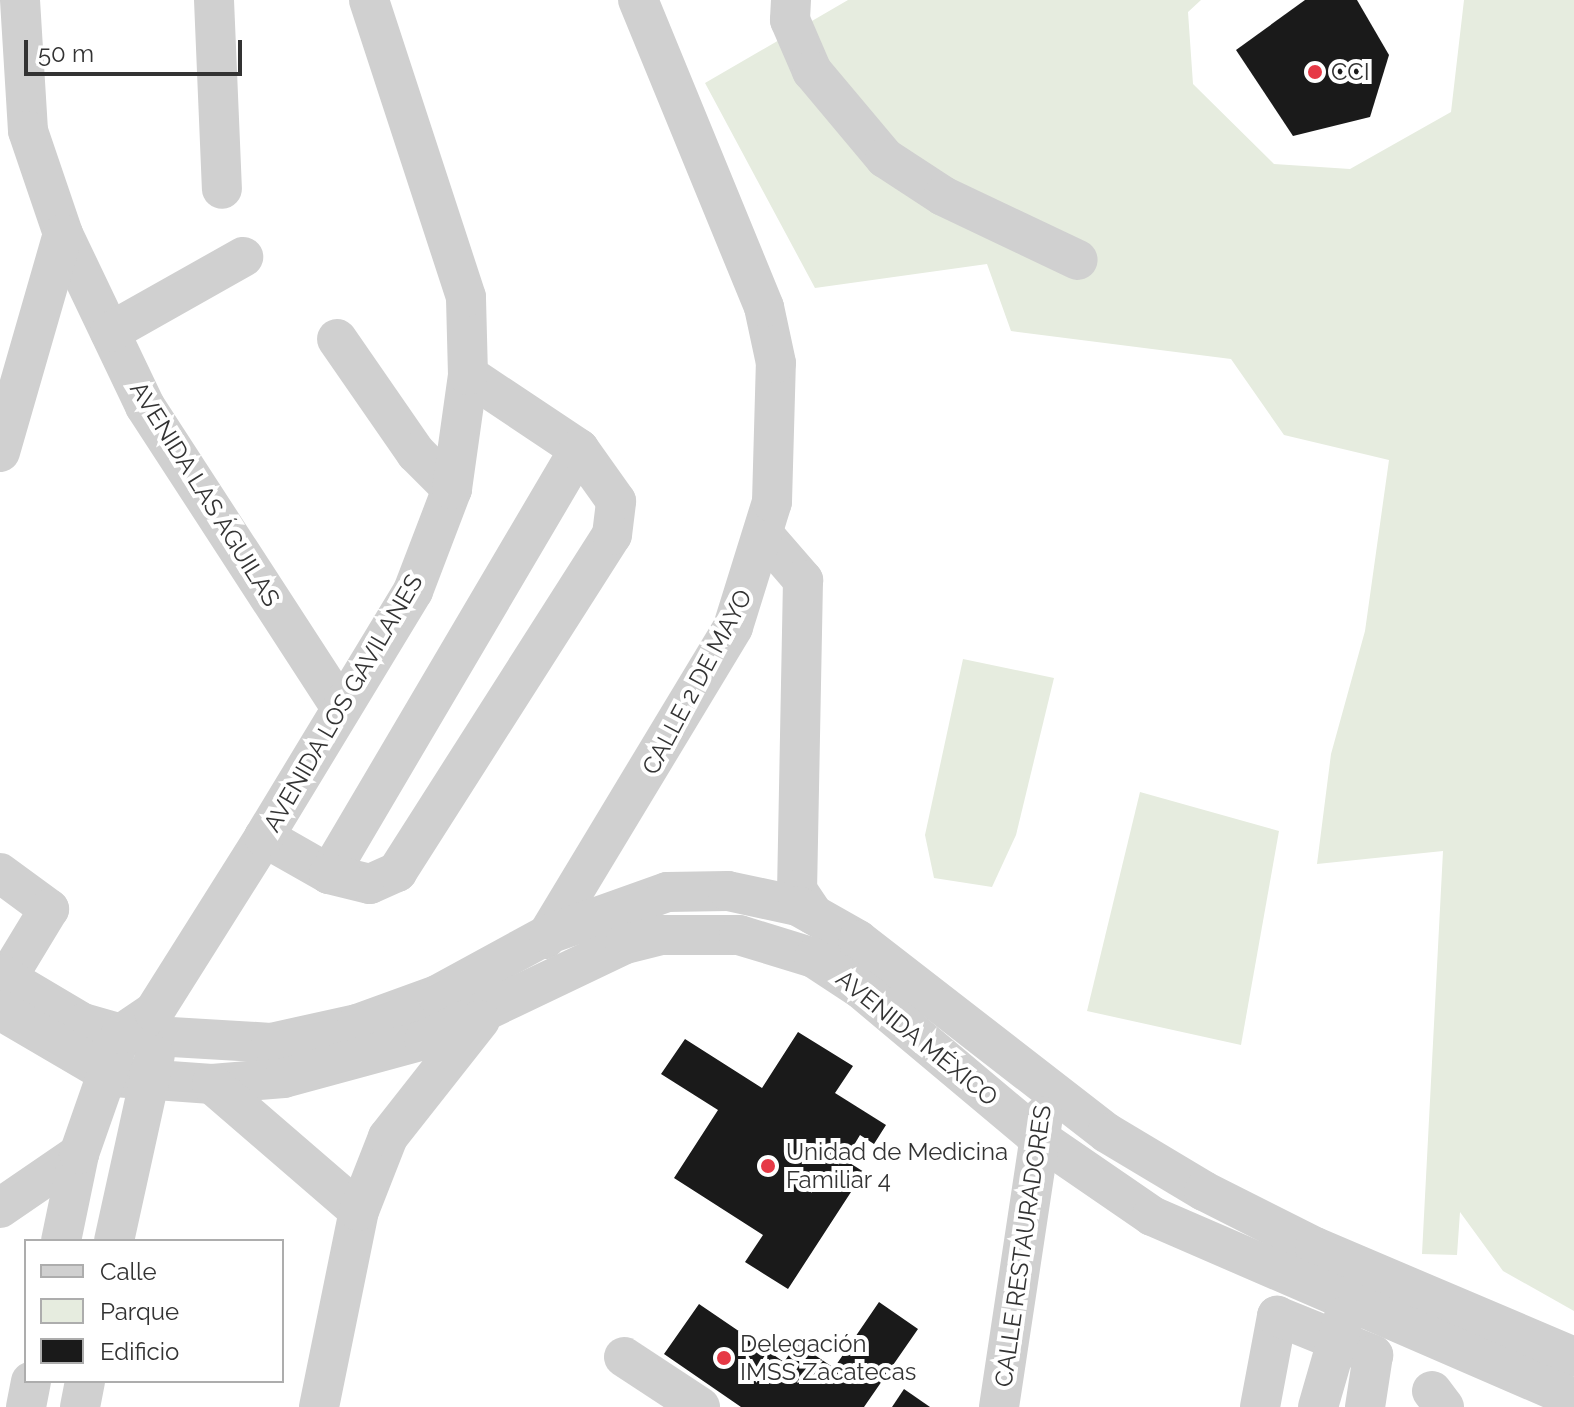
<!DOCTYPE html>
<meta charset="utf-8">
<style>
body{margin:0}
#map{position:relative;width:1574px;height:1407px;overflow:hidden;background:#fff;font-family:Raleway,sans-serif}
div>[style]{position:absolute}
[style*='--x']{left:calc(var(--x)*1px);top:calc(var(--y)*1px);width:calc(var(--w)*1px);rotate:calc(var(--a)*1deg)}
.green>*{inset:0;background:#e6ecdf}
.building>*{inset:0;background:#1a1a1a}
.minor>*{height:40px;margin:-20px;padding:0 20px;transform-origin:20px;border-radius:20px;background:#d0d0d0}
.dots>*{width:22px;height:22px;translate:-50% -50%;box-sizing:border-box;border:4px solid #fff;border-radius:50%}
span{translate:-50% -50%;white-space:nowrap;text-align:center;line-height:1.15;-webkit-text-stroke:8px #fff;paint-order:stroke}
.poi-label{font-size:24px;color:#333}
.left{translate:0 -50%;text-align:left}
.street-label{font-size:24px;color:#333}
.legend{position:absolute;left:24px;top:1239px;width:260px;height:144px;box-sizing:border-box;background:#fff;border:2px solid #adadad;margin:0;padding:10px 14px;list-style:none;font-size:24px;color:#333}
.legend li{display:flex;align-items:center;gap:16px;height:40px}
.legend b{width:40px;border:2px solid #adadad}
.scale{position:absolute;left:24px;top:40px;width:218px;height:36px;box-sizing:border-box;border:4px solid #333;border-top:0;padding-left:10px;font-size:24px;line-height:28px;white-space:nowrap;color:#333;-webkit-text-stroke:6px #fff;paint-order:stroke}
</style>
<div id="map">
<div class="green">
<i style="clip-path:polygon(848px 0,1201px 0,1188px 12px,1193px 84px,1274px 164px,1350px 169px,1451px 112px,1464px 0,1574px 0,1574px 1311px,1503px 1271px,1460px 1212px,1457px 1255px,1422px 1254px,1443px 851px,1317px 864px,1331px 754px,1365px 631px,1389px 460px,1284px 435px,1231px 359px,1011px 331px,987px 264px,815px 288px,705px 83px)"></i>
<i style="clip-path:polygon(963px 659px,1054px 678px,1016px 835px,992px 887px,934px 878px,925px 835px)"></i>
<i style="clip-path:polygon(1140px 792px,1279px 831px,1241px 1045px,1087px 1011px)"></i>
</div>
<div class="building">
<i style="clip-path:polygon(1305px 0,1357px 0,1389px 55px,1370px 117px,1293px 136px,1236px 50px)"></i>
<i style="clip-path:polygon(798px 1032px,853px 1066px,835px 1093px,886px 1125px,874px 1144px,860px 1135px,845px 1160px,864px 1172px,788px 1289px,745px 1262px,763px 1235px,674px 1178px,718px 1110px,661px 1074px,685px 1039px,762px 1088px)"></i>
<i style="clip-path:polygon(879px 1302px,918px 1329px,864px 1407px,741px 1407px,664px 1354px,699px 1304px,784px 1362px,797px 1343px,834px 1368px)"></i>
<i style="clip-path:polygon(904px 1389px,930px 1407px,892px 1407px)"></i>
</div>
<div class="minor">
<i style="--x:20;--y:0;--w:131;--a:86.5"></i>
<i style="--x:28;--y:131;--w:109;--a:71.2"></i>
<i style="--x:63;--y:234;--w:191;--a:64.5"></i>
<i style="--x:145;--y:406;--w:356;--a:57"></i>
<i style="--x:214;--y:0;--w:189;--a:87.6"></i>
<i style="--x:791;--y:0;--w:20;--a:93"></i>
<i style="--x:790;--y:20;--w:56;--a:66.7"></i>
<i style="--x:812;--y:71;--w:114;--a:50"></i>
<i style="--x:885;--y:158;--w:69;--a:33.2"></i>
<i style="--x:943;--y:196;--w:149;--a:25.4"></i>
<i style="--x:110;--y:332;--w:153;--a:-29.4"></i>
<i style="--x:337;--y:339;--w:139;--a:55.3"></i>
<i style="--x:416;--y:453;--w:51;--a:45"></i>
<i style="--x:0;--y:452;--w:227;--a:-73.9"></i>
<i style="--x:764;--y:535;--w:60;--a:49.1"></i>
<i style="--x:803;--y:580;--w:310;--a:91.1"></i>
<i style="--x:797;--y:890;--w:30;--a:56"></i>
<i style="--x:264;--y:837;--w:75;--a:29.6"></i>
<i style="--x:329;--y:874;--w:493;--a:-59.5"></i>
<i style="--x:579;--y:449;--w:133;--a:-146.3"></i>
<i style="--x:0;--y:873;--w:61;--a:36.3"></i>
<i style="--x:49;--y:909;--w:95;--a:121.2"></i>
<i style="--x:329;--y:874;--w:42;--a:13.7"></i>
<i style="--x:370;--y:884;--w:30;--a:-24"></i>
<i style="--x:397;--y:872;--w:400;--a:-57.5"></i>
<i style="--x:612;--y:535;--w:34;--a:-83"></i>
<i style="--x:616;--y:501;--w:64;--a:-125.4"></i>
<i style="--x:545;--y:939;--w:364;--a:-58.9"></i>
<i style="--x:733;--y:627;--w:131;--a:-72.7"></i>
<i style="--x:772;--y:502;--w:139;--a:-88.4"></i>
<i style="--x:776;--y:363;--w:57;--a:-102.1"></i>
<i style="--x:764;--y:307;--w:332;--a:-112.3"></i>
<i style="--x:0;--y:974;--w:96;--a:30.6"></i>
<i style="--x:83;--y:1023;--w:40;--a:16"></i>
<i style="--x:121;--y:1034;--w:150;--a:3.4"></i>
<i style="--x:271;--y:1043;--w:88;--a:-12.5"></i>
<i style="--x:357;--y:1024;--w:85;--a:-19.9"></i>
<i style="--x:437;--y:995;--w:128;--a:-28.6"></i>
<i style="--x:549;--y:934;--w:125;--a:-19.6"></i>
<i style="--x:667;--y:892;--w:61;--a:-0.9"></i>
<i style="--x:728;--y:891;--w:72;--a:12.1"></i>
<i style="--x:798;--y:906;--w:69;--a:29.5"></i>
<i style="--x:858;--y:940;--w:315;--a:37.8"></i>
<i style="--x:1107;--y:1133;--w:113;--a:30.9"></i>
<i style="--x:1204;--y:1191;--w:124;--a:26.8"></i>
<i style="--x:1315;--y:1247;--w:281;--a:23"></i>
<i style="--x:0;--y:1010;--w:132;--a:30.4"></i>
<i style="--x:114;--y:1077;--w:98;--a:4.1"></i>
<i style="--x:212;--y:1084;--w:72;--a:-4.8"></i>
<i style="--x:284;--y:1078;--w:145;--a:-15.2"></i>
<i style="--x:424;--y:1040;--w:223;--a:-25.5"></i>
<i style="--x:625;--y:944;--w:38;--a:-14"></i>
<i style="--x:662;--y:935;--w:77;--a:0"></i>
<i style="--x:739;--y:935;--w:78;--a:17"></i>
<i style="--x:814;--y:958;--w:56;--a:33.4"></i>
<i style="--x:861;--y:989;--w:234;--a:40"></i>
<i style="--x:1040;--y:1139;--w:136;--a:34.5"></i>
<i style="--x:1152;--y:1216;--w:460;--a:23.4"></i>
<i style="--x:212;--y:1084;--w:194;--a:40.8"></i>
<i style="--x:0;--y:1208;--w:96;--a:-34.4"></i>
<i style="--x:61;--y:1241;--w:89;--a:-78.3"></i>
<i style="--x:79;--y:1154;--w:127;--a:-70.7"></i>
<i style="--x:121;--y:1034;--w:40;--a:-34"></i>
<i style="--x:154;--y:1012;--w:207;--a:-57.8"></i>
<i style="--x:264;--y:837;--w:288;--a:-58.8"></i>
<i style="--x:413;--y:591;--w:109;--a:-69.1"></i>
<i style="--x:452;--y:489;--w:115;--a:-82"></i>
<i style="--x:468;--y:375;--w:78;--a:-91.5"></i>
<i style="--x:466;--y:297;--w:312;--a:-108.1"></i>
<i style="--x:114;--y:1241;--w:190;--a:-77.6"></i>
<i style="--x:624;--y:1357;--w:91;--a:33.3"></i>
<i style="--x:1432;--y:1391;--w:20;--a:53"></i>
<i style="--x:26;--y:1407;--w:26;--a:-79"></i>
<i style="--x:80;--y:1407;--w:26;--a:-79"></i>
<i style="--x:319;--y:1407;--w:200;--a:-78.5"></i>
<i style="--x:359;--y:1211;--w:79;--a:-68.6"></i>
<i style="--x:388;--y:1137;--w:149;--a:-51.8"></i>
<i style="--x:999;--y:1407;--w:294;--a:-81.4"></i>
<i style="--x:1260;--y:1407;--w:93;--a:-79.4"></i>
<i style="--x:1277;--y:1316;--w:104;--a:22.1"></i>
<i style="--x:1373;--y:1355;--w:53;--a:98.7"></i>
<i style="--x:1318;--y:1407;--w:94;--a:-73.9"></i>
</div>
<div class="dots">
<i style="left:1315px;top:72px;background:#e63946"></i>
<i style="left:768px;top:1166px;background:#e63946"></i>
<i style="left:724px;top:1358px;background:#e63946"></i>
</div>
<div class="poi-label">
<span class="left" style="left:1331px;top:72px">CCI</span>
<span class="left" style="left:786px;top:1166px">Unidad de Medicina<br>Familiar 4</span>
<span class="left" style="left:740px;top:1358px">Delegación<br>IMSS Zacatecas</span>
</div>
<div class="street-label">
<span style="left:205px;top:494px;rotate:58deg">AVENIDA LAS ÁGUILAS</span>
<span style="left:697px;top:682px;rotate:-62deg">CALLE 2 DE MAYO</span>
<span style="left:343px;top:703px;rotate:-60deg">AVENIDA LOS GAVILANES</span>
<span style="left:917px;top:1038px;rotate:39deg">AVENIDA MÉXICO</span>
<span style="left:1023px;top:1246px;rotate:-82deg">CALLE RESTAURADORES</span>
</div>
<ul class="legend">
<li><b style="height:10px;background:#d0d0d0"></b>Calle</li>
<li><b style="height:22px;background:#e6ecdf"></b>Parque</li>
<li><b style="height:22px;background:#1a1a1a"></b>Edificio</li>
</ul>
<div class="scale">50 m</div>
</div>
